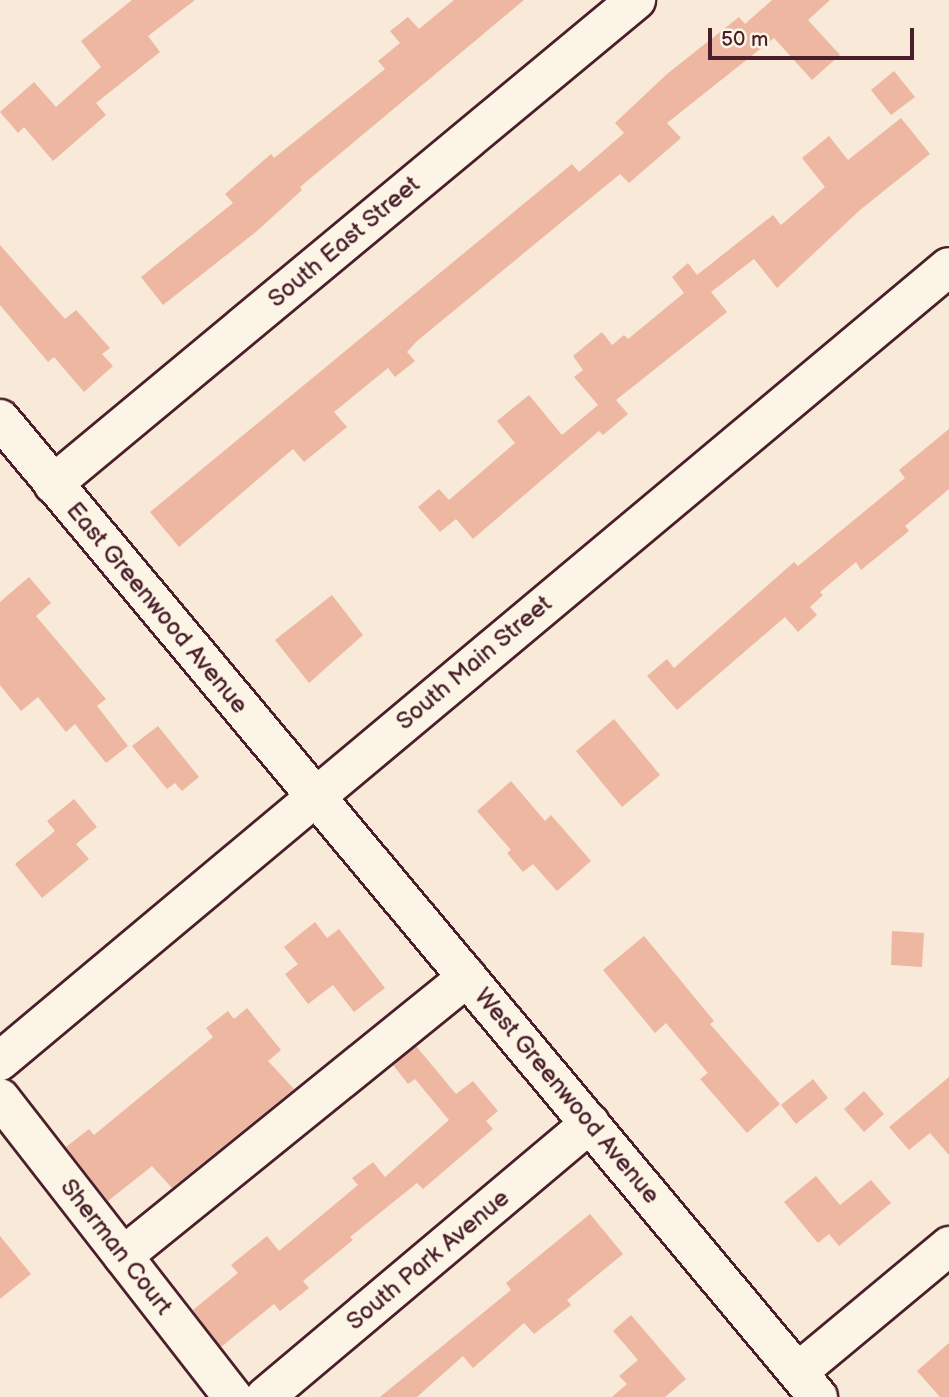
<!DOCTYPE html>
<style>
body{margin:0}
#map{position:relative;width:949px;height:1397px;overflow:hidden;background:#f9e9d8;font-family:"Balsamiq Sans",sans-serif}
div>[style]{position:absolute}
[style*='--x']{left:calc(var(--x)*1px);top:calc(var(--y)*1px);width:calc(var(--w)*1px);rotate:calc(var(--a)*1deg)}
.building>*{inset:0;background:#edb7a2}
.roads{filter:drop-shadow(2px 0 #4a1f2b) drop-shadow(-2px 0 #4a1f2b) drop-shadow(0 2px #4a1f2b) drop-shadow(0 -2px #4a1f2b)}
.minor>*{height:38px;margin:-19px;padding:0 19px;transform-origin:19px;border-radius:19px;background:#fcf5e5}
span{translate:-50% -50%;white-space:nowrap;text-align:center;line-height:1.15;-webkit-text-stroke:7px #fcf5e5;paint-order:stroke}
.street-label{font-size:24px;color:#4a1f2b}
.scale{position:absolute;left:708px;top:28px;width:206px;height:32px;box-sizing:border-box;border:4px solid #4a1f2b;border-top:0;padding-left:9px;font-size:21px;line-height:24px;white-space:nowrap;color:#4a1f2b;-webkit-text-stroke:5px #fcf5e5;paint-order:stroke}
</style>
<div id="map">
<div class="building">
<i style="clip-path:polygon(132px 0,195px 0,148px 36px,160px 52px,96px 103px,106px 115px,53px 161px,24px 127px,18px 133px,0 112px,34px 82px,56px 107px,101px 67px,81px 41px)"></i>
<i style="clip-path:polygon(454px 0,524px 0,300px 187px,302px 190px,257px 231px,163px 305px,141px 277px,233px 203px,225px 194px,271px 154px,274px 158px,385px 69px,378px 61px,400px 43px,390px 31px,408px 17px,419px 29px)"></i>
<i style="clip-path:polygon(772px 0,830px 0,808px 20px,840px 55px,812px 80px,774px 38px,667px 123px,681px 138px,629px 183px,620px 174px,417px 341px,407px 352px,415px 361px,395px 377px,388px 368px,334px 412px,347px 427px,304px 462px,293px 449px,179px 547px,150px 512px,572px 164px,579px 172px,624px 133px,615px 123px,667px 74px,739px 17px,745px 24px)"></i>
<i style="clip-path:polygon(894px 71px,915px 97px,891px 115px,871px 90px)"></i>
<i style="clip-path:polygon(901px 118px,930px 154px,860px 210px,777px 288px,754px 259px,711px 292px,727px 312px,616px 400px,628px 414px,603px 435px,599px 431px,473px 539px,456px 519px,440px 532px,418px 507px,439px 489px,449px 500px,515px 443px,497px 421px,529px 395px,562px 435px,598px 405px,574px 377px,583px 370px,573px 356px,602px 332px,612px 345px,624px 335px,628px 339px,684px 293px,672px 277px,688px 263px,697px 275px,773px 215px,781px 225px,825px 187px,802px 158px,829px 136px,848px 160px)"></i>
<i style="clip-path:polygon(0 245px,65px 319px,76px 310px,110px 348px,102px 354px,113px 366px,84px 392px,54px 357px,48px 362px,0 305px)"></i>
<i style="clip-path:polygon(949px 429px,949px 489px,905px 526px,909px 531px,861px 570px,856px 562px,820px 592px,823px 595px,810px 607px,817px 615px,798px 632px,785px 617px,677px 710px,647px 676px,667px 659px,674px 668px,794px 562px,798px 566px,905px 478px,899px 470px)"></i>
<i style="clip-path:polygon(29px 577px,51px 603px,36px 616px,106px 699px,97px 706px,128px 746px,106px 763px,75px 724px,66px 732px,38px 697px,21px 711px,0 685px,0 602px)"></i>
<i style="clip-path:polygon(332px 595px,363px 635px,309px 683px,275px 640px)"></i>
<i style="clip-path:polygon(614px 719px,660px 775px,622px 807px,576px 751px)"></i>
<i style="clip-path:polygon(158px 726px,199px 777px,182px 791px,175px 783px,167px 789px,132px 746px)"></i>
<i style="clip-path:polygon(511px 781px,545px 821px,551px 815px,591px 861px,557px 891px,533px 864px,523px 872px,507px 853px,511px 850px,477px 811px)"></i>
<i style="clip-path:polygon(74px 799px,97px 827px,76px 844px,89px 859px,42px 898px,15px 864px,55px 831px,47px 821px)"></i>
<i style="clip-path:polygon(315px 922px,327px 938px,339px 929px,385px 988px,354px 1012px,333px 985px,308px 1004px,285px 974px,298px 964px,284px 947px)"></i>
<i style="clip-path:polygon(892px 931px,924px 933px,922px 967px,891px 965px)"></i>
<i style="clip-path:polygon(644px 936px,714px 1021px,710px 1024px,780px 1104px,747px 1133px,700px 1079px,708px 1073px,666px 1023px,655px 1033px,603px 970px)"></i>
<i style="clip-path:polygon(247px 1008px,281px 1050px,268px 1061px,294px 1089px,172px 1188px,152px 1166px,108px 1201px,66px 1147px,89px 1129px,94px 1135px,213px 1037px,206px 1028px,228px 1011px,234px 1019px)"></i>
<i style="clip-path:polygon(416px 1046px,456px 1094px,473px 1081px,498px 1111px,486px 1121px,493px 1129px,423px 1189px,417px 1183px,350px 1237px,353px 1240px,303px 1281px,309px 1288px,280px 1311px,274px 1304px,221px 1347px,193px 1310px,238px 1273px,231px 1265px,267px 1236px,279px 1251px,358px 1185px,352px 1178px,373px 1162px,385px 1177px,449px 1120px,415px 1079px,408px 1084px,393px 1065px)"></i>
<i style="clip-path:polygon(949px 1077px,949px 1155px,930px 1133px,909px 1150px,889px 1127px)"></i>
<i style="clip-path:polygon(813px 1079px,828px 1098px,796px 1124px,781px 1105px)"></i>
<i style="clip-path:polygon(864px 1091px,884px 1114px,864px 1132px,844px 1109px)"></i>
<i style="clip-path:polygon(816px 1176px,840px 1205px,871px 1180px,891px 1203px,839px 1246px,829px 1234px,818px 1243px,784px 1202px)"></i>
<i style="clip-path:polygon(590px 1214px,623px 1254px,567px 1300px,571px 1305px,534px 1334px,524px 1323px,473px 1368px,463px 1356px,417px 1397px,380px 1397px,511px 1290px,506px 1283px)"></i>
<i style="clip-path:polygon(0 1236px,31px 1274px,0 1299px)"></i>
<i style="clip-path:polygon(631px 1315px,686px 1379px,665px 1397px,612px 1397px,627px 1384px,619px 1376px,638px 1360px,613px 1331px)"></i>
<i style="clip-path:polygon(949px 1343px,949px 1397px,940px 1397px,917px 1371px)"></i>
</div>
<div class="roads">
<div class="minor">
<i style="--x:0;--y:419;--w:1275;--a:50.09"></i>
<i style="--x:53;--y:484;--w:758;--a:-39.7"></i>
<i style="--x:0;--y:1061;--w:1237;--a:-39.92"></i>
<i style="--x:0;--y:1098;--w:379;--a:52.1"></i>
<i style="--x:123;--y:1256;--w:443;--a:-39"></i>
<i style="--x:798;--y:1372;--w:197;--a:-39.8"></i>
<i style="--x:265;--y:1397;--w:425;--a:-40.1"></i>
</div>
</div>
<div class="street-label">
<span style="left:344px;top:242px;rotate:-40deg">South East Street</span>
<span style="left:157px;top:608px;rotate:50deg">East Greenwood Avenue</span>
<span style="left:474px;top:663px;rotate:-40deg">South Main Street</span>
<span style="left:567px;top:1096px;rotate:50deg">West Greenwood Avenue</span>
<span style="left:116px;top:1247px;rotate:52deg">Sherman Court</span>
<span style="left:428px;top:1260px;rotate:-40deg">South Park Avenue</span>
</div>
<div class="scale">50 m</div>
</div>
